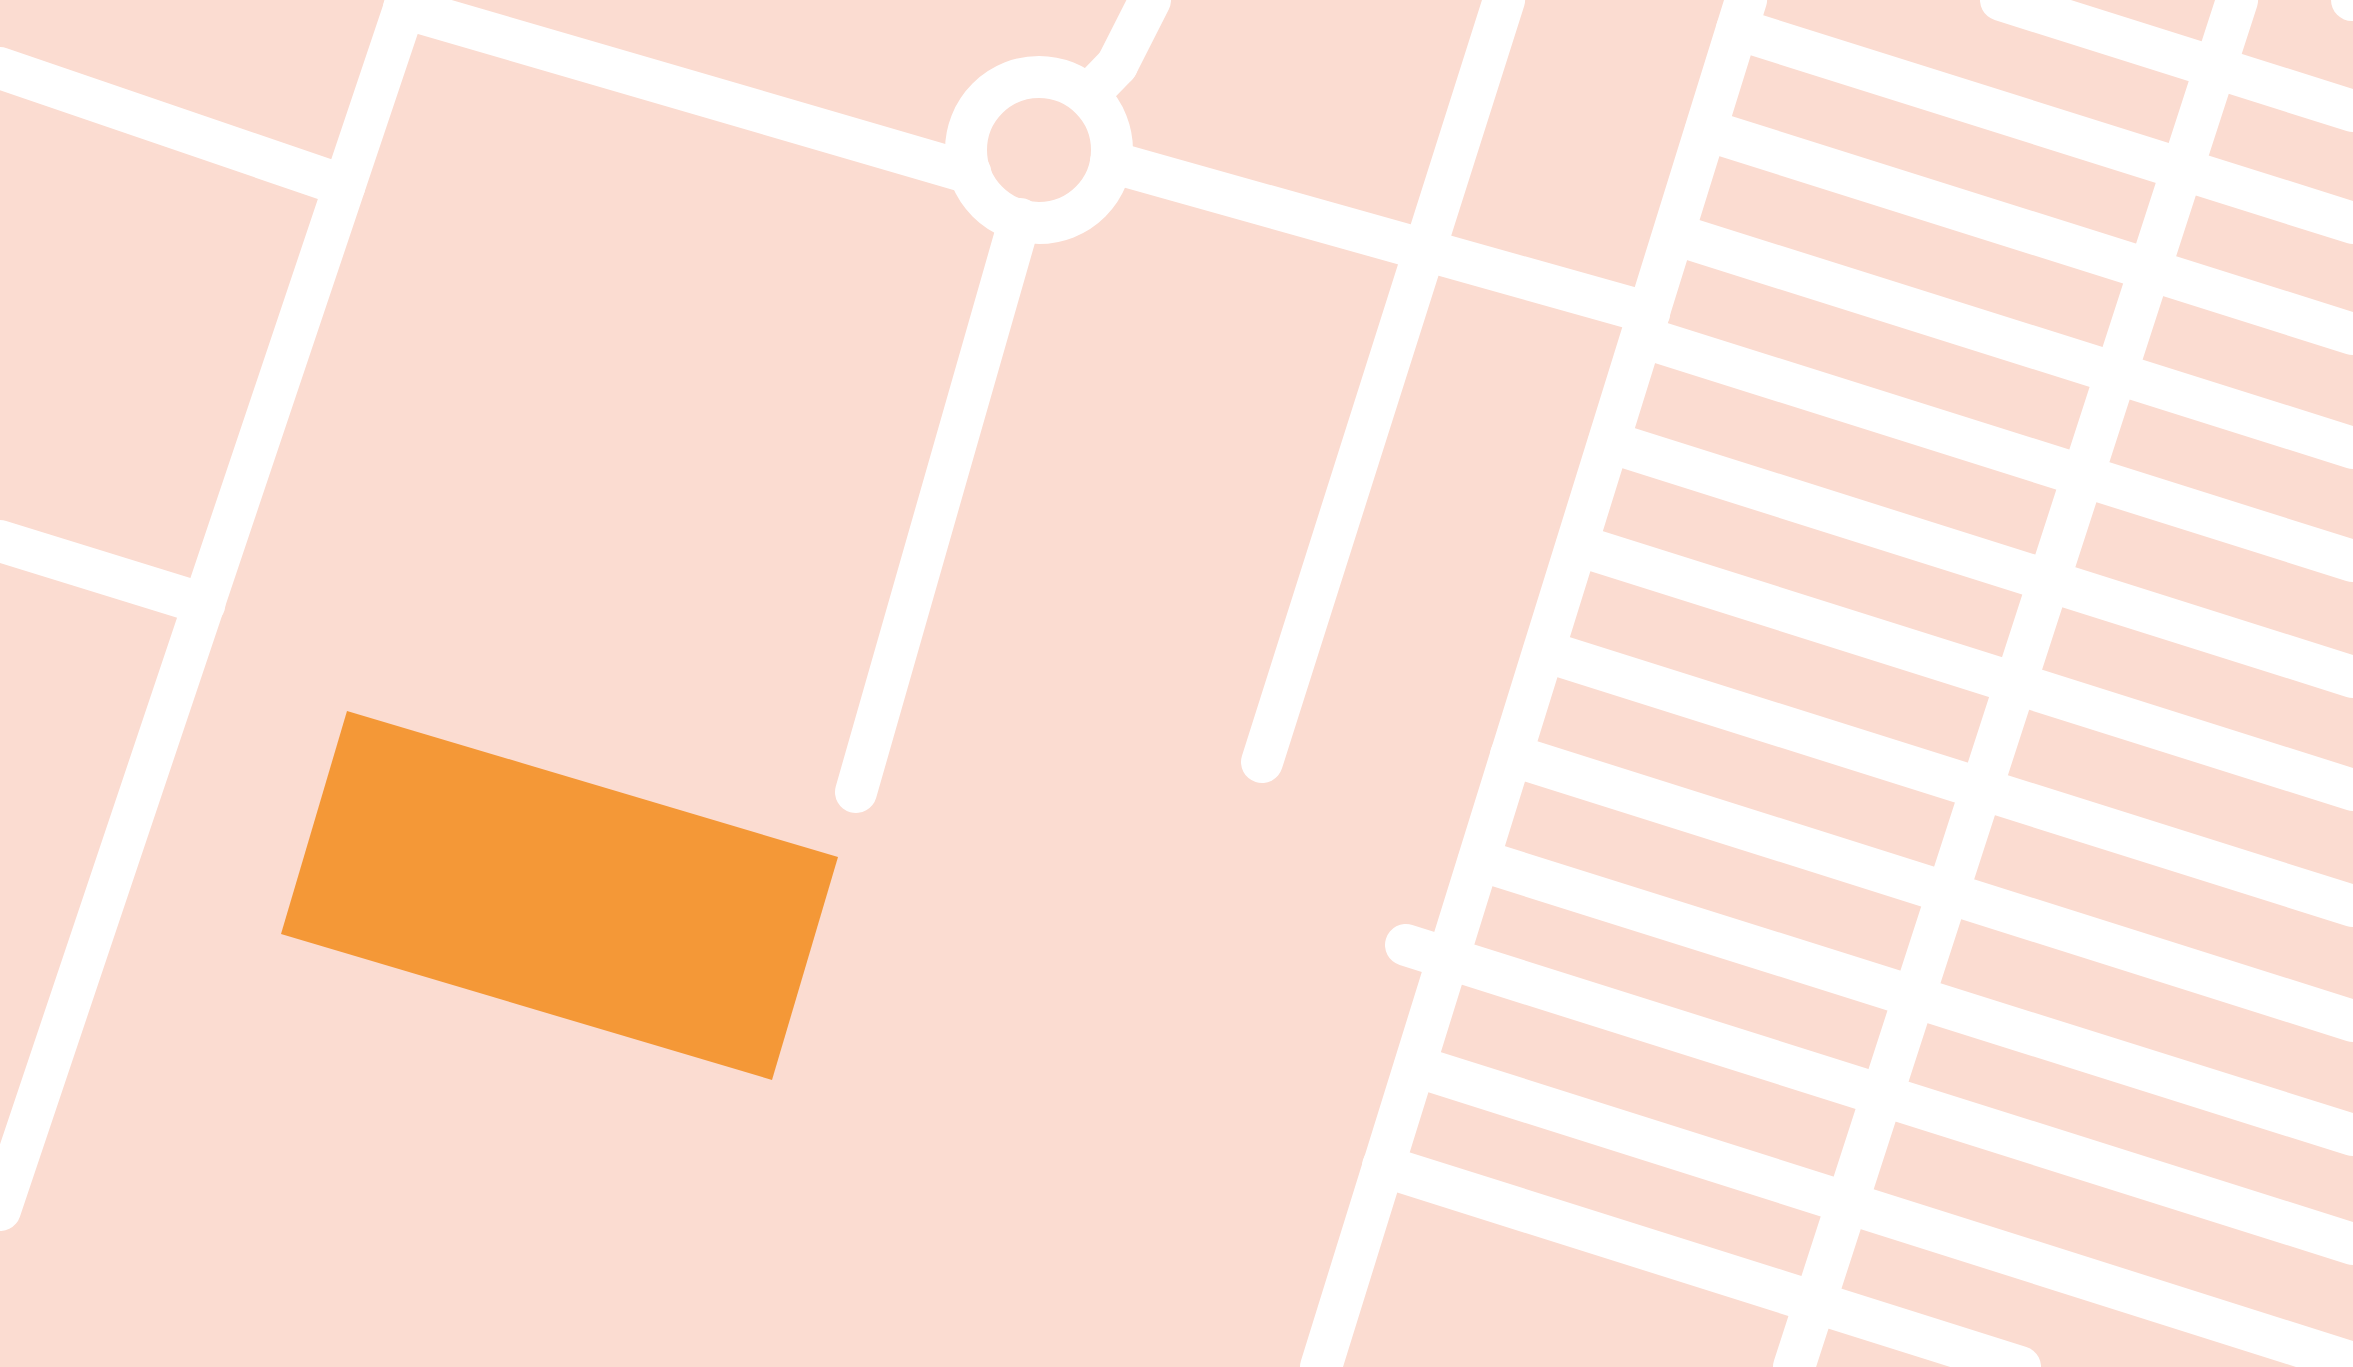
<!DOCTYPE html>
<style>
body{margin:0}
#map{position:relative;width:2353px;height:1367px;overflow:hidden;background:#fbdcd1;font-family:Mulish,sans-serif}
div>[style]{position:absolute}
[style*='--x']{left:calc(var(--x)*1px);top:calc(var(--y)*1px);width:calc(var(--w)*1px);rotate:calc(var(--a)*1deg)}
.building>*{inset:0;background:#f49837}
.minor>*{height:42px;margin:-21px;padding:0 21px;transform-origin:21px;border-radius:21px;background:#fff}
.minor>.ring{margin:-21px;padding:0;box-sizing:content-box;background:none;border:42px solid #fff;border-radius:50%}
span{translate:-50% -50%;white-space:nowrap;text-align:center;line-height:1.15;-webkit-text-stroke:10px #fdede7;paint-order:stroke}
</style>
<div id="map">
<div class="building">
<i style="clip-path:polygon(347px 711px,838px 857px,772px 1080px,281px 934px)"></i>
</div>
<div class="minor">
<i style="--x:2001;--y:0;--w:369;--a:17.5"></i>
<i style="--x:2352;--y:0;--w:1;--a:0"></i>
<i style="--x:404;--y:8;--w:590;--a:16.25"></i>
<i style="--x:1737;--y:29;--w:646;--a:17.48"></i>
<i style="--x:0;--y:68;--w:364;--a:18.9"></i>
<i class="ring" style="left:966px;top:77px;width:104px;height:104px"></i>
<i style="--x:1088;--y:95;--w:42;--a:-46"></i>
<i style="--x:1117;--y:65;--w:73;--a:-63.1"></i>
<i style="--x:1706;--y:130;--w:678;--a:17.5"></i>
<i style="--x:1111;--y:162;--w:559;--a:15.68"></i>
<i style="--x:1674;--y:234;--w:712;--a:17.49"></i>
<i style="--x:1642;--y:337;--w:745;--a:17.49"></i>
<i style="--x:1609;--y:442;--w:780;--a:17.53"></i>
<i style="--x:0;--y:541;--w:214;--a:17.2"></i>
<i style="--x:1577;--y:545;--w:814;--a:17.52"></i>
<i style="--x:1544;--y:651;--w:848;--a:17.5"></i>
<i style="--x:1511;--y:755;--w:883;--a:17.53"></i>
<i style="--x:1262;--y:762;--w:800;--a:-72.38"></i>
<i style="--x:856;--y:792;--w:596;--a:-74.03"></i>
<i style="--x:1479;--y:860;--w:916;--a:17.47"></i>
<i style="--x:1406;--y:945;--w:993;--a:17.52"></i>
<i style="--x:1415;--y:1066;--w:984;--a:17.57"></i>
<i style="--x:1383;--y:1166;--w:668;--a:17.51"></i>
<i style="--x:0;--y:1210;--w:1277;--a:-71.41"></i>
<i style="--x:1321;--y:1367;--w:1432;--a:-72.73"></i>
<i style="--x:1794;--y:1367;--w:1437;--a:-72.04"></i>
</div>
</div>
